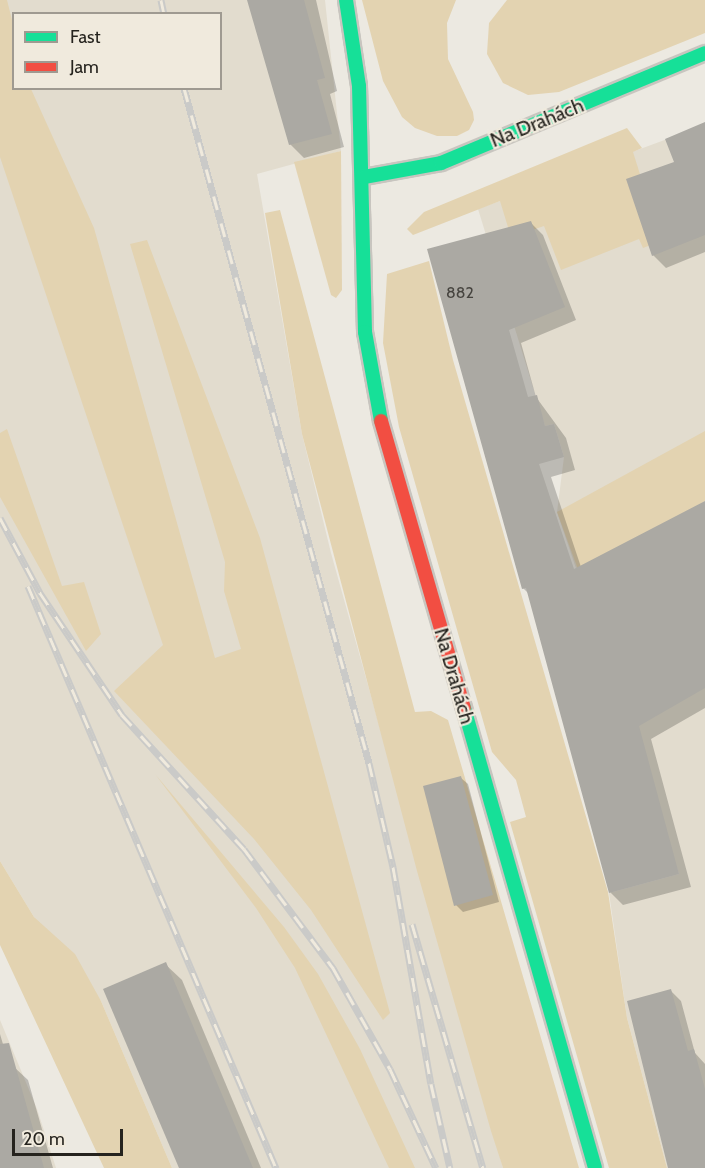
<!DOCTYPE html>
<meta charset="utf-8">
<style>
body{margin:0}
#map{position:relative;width:705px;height:1168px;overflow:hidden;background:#ece9e1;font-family:Cabin,sans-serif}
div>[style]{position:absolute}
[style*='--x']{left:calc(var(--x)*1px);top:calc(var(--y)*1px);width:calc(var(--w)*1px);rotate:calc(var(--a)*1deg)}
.built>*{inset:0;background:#e2dcce}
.green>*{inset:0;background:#e3d3b1}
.shadow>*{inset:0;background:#0003}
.building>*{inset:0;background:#aba9a3}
.roads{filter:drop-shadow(2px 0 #c8c5bf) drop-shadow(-2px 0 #c8c5bf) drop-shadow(0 2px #c8c5bf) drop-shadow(0 -2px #c8c5bf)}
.fast>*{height:14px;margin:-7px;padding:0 7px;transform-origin:7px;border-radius:7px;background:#16e098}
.jam>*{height:14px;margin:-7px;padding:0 7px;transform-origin:7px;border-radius:7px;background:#f24e42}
.rail>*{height:7px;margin-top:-3.5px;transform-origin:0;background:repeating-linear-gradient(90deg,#f0eadd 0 14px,#cacac8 0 28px);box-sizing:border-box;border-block:2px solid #cacac8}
span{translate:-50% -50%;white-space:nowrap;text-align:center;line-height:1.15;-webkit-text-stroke:4.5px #f0eadd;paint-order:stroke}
.number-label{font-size:16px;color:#46443f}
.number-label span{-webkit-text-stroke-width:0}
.street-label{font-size:20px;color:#25231e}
.legend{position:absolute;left:12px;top:12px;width:210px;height:78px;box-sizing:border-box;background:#f0eadd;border:2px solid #9f9a91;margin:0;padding:8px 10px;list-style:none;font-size:18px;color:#25231e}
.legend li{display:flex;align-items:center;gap:12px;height:30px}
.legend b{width:30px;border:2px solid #9f9a91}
.scale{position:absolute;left:12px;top:1129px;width:111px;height:27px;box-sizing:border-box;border:3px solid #25231e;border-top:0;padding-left:8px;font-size:18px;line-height:21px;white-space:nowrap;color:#25231e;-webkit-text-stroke:4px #f0eadd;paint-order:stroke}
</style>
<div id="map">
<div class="built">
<i style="clip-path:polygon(evenodd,0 0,325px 0,341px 151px,257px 174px,302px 434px,331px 553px,503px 1168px,172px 1168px,101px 1001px,34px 917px,0 861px,0 0,14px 14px,220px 14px,220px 88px,14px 88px,14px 14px)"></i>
<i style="clip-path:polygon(705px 125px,705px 1168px,667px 1168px,627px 1018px,609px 893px,679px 874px,557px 512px,564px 457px,554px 424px,545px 426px,478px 209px)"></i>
<i style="clip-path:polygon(0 1020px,37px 1109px,56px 1168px,0 1168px)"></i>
</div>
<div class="green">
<i style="clip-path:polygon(0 0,7px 0,13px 24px,14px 88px,31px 89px,94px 228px,215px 658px,241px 649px,224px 591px,225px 562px,130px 244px,147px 240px,260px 538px,390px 1013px,383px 1020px,311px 910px,254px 839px,114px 691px,163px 645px,0 157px)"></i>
<i style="clip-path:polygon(362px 0,456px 0,447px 23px,448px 59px,473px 112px,474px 120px,469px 130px,457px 136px,437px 136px,415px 128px,402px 117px,383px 81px)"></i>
<i style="clip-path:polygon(507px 0,705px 0,705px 33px,559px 92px,528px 95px,503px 83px,487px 54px,489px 23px)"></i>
<i style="clip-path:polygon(627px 128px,642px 148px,633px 152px,661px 241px,643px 248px,639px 239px,561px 270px,544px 226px,511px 237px,500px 201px,413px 235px,407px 229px,424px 212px)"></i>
<i style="clip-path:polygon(341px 151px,342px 290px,336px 298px,331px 295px,294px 162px)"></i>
<i style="clip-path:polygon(280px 210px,415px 712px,431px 711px,448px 720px,579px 1168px,503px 1168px,491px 1131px,417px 871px,302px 434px,265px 213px)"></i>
<i style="clip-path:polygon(429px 261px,453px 360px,608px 892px,627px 1018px,667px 1168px,609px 1168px,510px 822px,526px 817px,516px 780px,492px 752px,399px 427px,383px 343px,387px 274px)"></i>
<i style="clip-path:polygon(7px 429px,62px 586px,84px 582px,101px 634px,86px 651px,0 497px,0 433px)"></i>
<i style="clip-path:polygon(705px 431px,705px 501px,580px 575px,557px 512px)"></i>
<i style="clip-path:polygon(155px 774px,284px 927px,318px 974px,360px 1049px,415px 1168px,389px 1168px,295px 968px,256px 908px)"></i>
<i style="clip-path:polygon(0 861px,34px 917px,75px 954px,101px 1001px,172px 1168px,104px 1168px,0 945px)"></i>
</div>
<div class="shadow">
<i style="clip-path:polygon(249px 0,316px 0,337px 91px,330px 94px,344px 147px,304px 158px,290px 144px)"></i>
<i style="clip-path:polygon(705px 124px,705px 252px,666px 268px,653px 255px,676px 163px)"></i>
<i style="clip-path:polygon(530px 222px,543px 235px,576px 320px,521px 343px,536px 397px,566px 438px,575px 470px,551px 477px,581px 567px,705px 503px,705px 708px,651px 739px,691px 887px,623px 905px,610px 892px,530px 595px,523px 588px,429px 250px)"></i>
<i style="clip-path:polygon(461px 778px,468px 784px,499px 902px,463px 912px,456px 905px)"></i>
<i style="clip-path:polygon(165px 964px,182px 980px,261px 1168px,181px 1168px)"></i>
<i style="clip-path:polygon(670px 990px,681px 1001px,695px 1053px,705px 1064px,705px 1168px,671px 1168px)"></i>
<i style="clip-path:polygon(0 1034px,10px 1068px,14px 1067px,28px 1080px,53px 1168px,0 1168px)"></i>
</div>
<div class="building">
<i style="clip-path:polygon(247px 0,304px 0,325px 78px,317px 80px,332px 134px,289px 145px)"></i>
<i style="clip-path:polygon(705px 122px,705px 235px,652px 256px,626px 179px,674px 162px,665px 139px)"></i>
<i style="clip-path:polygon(531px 221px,565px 307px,509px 330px,528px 397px,537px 395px,545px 426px,554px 424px,564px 457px,539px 464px,574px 569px,705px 501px,705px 688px,639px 726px,679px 874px,609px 893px,526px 588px,522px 589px,427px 249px)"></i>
<i style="clip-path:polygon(461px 776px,493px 895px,454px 906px,423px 786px)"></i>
<i style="clip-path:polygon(166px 962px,253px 1168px,179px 1168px,103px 989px)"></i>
<i style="clip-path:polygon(671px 989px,688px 1051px,694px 1049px,705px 1089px,705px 1168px,668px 1168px,627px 1001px)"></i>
<i style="clip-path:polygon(9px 1043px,44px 1168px,0 1168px,0 1044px)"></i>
</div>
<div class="roads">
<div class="fast">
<i style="--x:346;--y:0;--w:87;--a:81.4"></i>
<i style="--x:359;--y:86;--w:246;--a:88.6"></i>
<i style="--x:365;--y:332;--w:90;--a:79.8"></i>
<i style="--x:364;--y:177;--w:78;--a:-10.3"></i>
<i style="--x:441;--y:163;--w:286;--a:-22.6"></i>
<i style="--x:464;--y:708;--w:478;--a:74.1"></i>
</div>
<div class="jam">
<i style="--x:381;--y:421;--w:299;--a:73.9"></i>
</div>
</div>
<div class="rail">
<i style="--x:161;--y:0;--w:14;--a:78"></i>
<i style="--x:184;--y:88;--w:700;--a:74.67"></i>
<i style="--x:369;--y:763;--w:107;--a:77"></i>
<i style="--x:393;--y:867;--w:220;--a:80.1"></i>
<i style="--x:431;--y:1084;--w:86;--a:77.3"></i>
<i style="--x:0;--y:518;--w:85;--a:61.9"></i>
<i style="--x:40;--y:593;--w:147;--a:56.1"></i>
<i style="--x:122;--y:715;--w:181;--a:47.7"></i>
<i style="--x:244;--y:849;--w:149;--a:53.2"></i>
<i style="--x:333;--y:968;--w:116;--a:60.6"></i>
<i style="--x:390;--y:1069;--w:109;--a:65.1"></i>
<i style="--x:28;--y:586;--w:633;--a:66.92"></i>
<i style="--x:412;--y:924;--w:254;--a:73.8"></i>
</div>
<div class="number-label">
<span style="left:460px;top:293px">882</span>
</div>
<div class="street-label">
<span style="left:537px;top:123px;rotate:-22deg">Na Drahách</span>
<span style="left:454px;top:676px;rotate:74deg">Na Drahách</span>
</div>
<ul class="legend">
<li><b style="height:8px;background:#16e098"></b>Fast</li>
<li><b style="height:8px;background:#f24e42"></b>Jam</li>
</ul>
<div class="scale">20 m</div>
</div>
